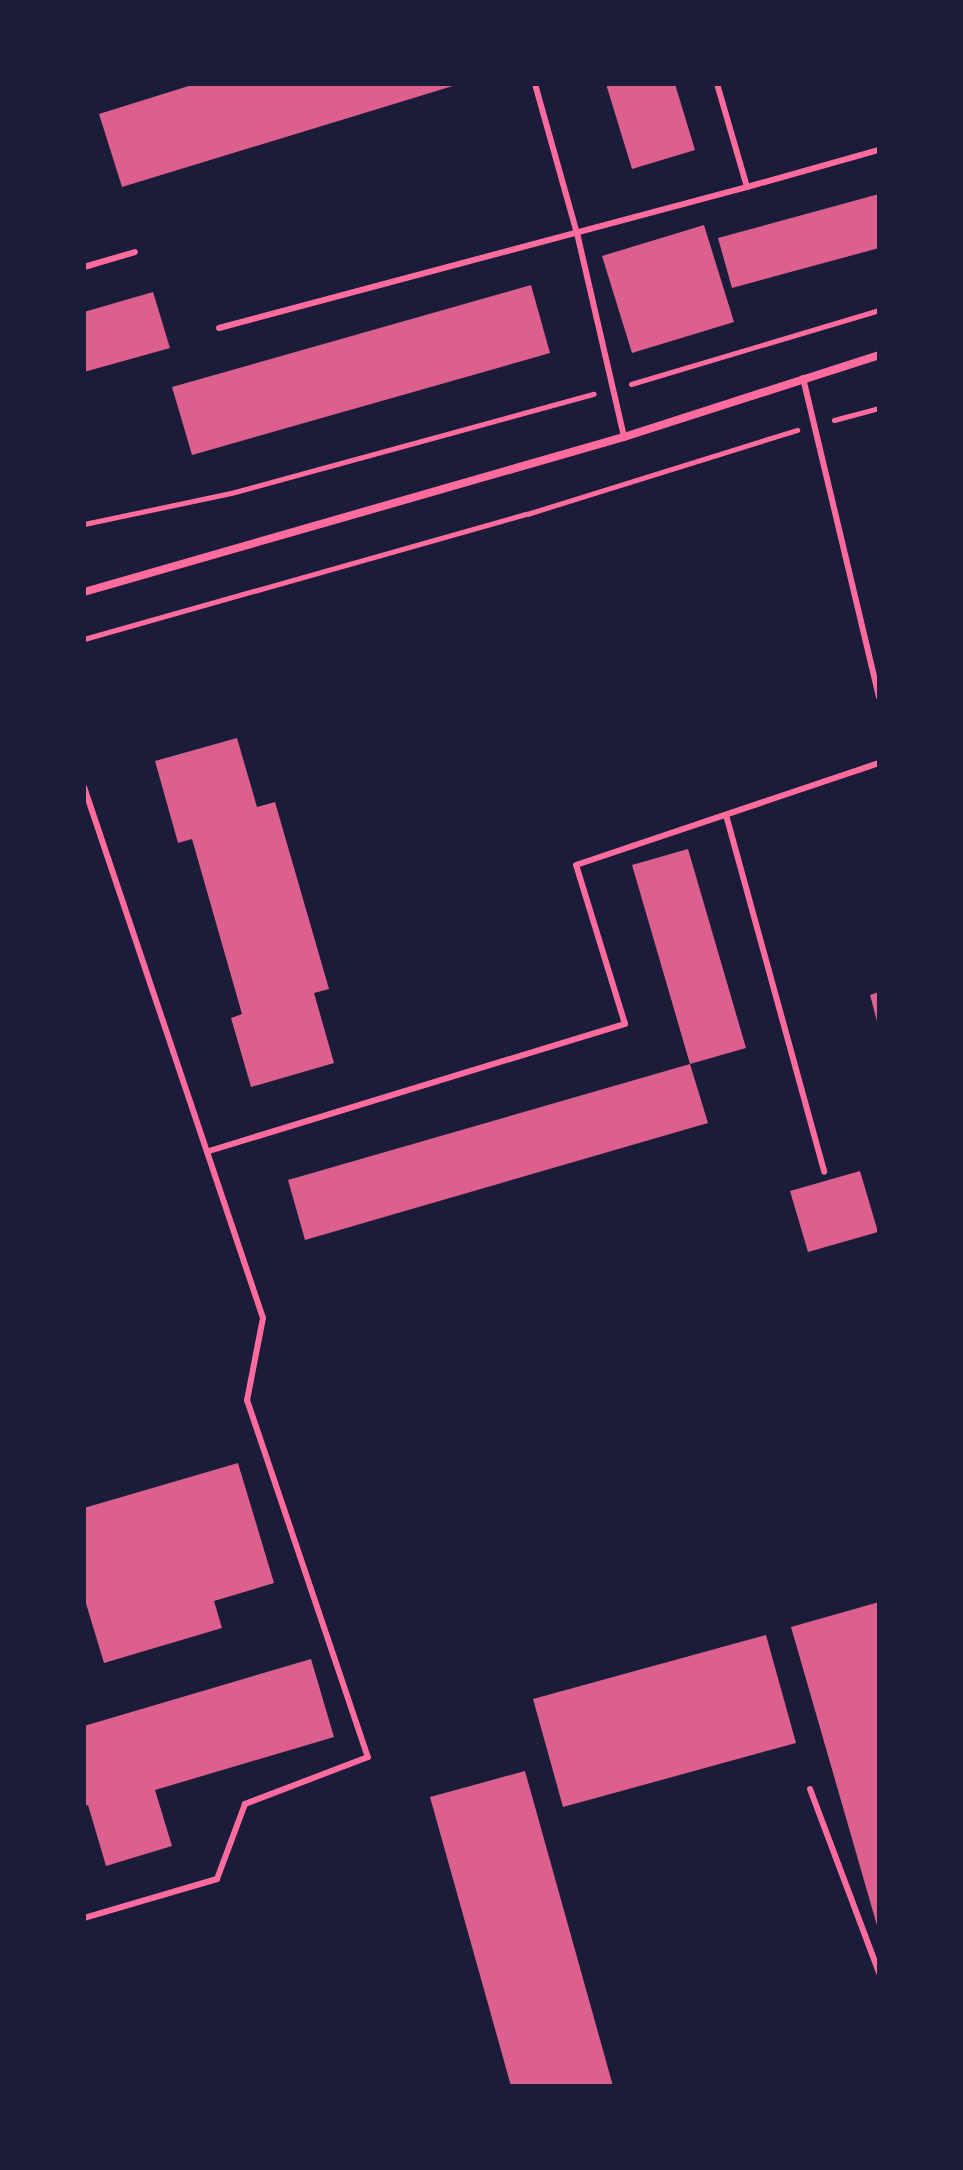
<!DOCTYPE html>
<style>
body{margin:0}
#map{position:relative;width:963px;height:2170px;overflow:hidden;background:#1b1b3a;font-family:Raleway,sans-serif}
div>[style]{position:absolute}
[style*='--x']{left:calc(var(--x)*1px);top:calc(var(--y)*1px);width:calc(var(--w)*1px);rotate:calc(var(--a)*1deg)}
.building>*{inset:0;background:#dd5f8e}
.path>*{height:5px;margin:-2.5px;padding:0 2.5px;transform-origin:2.5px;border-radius:2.5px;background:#ff6b9d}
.service>*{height:6px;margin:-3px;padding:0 3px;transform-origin:3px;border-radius:3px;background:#ff6b9d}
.minor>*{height:8px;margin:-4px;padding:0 4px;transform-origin:4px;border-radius:4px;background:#ff6b9d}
span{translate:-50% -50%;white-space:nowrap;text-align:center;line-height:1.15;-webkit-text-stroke:8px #1b1b3a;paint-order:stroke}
.frame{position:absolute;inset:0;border:86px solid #1b1b3a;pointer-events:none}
</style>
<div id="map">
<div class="building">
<i style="clip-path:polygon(195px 84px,456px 84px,456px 85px,122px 187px,99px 114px)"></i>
<i style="clip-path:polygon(606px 84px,675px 84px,695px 150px,632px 169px)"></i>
<i style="clip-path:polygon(879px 194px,879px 248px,732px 288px,718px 238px)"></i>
<i style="clip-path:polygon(704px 225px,734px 322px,632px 353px,602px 256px)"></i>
<i style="clip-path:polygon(531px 285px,550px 353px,192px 455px,172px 387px)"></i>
<i style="clip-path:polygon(153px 292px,170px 348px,84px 372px,84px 312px)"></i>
<i style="clip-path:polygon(237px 738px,257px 807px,275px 802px,329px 989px,314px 993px,334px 1063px,251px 1087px,231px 1018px,242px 1014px,192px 839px,178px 843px,155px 761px)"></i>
<i style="clip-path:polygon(688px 849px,746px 1048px,690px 1064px,632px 865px)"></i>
<i style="clip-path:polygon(879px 992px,879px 1025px,878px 1025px,870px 995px)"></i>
<i style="clip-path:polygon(690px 1064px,708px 1123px,305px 1240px,288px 1180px)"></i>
<i style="clip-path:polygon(860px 1171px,878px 1232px,808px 1252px,790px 1191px)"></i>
<i style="clip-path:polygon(238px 1463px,274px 1583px,214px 1601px,222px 1628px,104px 1663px,84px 1597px,84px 1508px)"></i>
<i style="clip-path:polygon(879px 1602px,879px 1929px,878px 1929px,791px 1627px)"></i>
<i style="clip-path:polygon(766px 1635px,796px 1743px,563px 1807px,533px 1699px)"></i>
<i style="clip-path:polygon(311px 1659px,334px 1737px,155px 1790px,172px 1846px,106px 1866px,88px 1805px,84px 1806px,84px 1726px)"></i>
<i style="clip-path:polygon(525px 1771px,613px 2086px,511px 2086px,430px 1797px)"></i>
</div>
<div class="path">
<i style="--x:631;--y:384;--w:259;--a:-16.6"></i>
<i style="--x:834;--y:420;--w:47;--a:-14.9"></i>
<i style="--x:84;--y:524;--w:150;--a:-11.9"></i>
<i style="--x:231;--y:493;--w:376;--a:-15.3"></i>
<i style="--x:84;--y:639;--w:460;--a:-15.8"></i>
<i style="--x:527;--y:514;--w:283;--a:-17.3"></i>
</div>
<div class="service">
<i style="--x:535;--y:84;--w:155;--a:74.3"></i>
<i style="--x:577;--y:233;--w:209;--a:77"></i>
<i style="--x:747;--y:187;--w:137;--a:-15.7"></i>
<i style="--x:84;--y:267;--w:53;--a:-16.4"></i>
<i style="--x:219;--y:328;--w:547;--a:-14.95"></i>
<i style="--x:747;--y:187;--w:107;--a:-106.2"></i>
<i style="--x:803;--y:378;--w:328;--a:76.6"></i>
<i style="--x:84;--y:787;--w:560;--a:71.37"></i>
<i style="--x:263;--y:1318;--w:84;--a:101"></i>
<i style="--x:247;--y:1400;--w:377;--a:71.3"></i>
<i style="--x:368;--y:1757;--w:132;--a:159.1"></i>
<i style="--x:245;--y:1804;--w:80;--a:110.5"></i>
<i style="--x:217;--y:1879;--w:139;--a:163.7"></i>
<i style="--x:726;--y:815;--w:370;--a:74.6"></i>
<i style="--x:209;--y:1151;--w:435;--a:-17"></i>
<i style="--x:625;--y:1024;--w:166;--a:-107.1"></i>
<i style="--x:576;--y:865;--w:320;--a:-18.6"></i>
<i style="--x:810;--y:1789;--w:197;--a:69.4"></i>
</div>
<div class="minor">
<i style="--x:84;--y:592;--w:562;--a:-16.02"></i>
<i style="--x:624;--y:437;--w:268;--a:-17.8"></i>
</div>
<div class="frame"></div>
</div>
